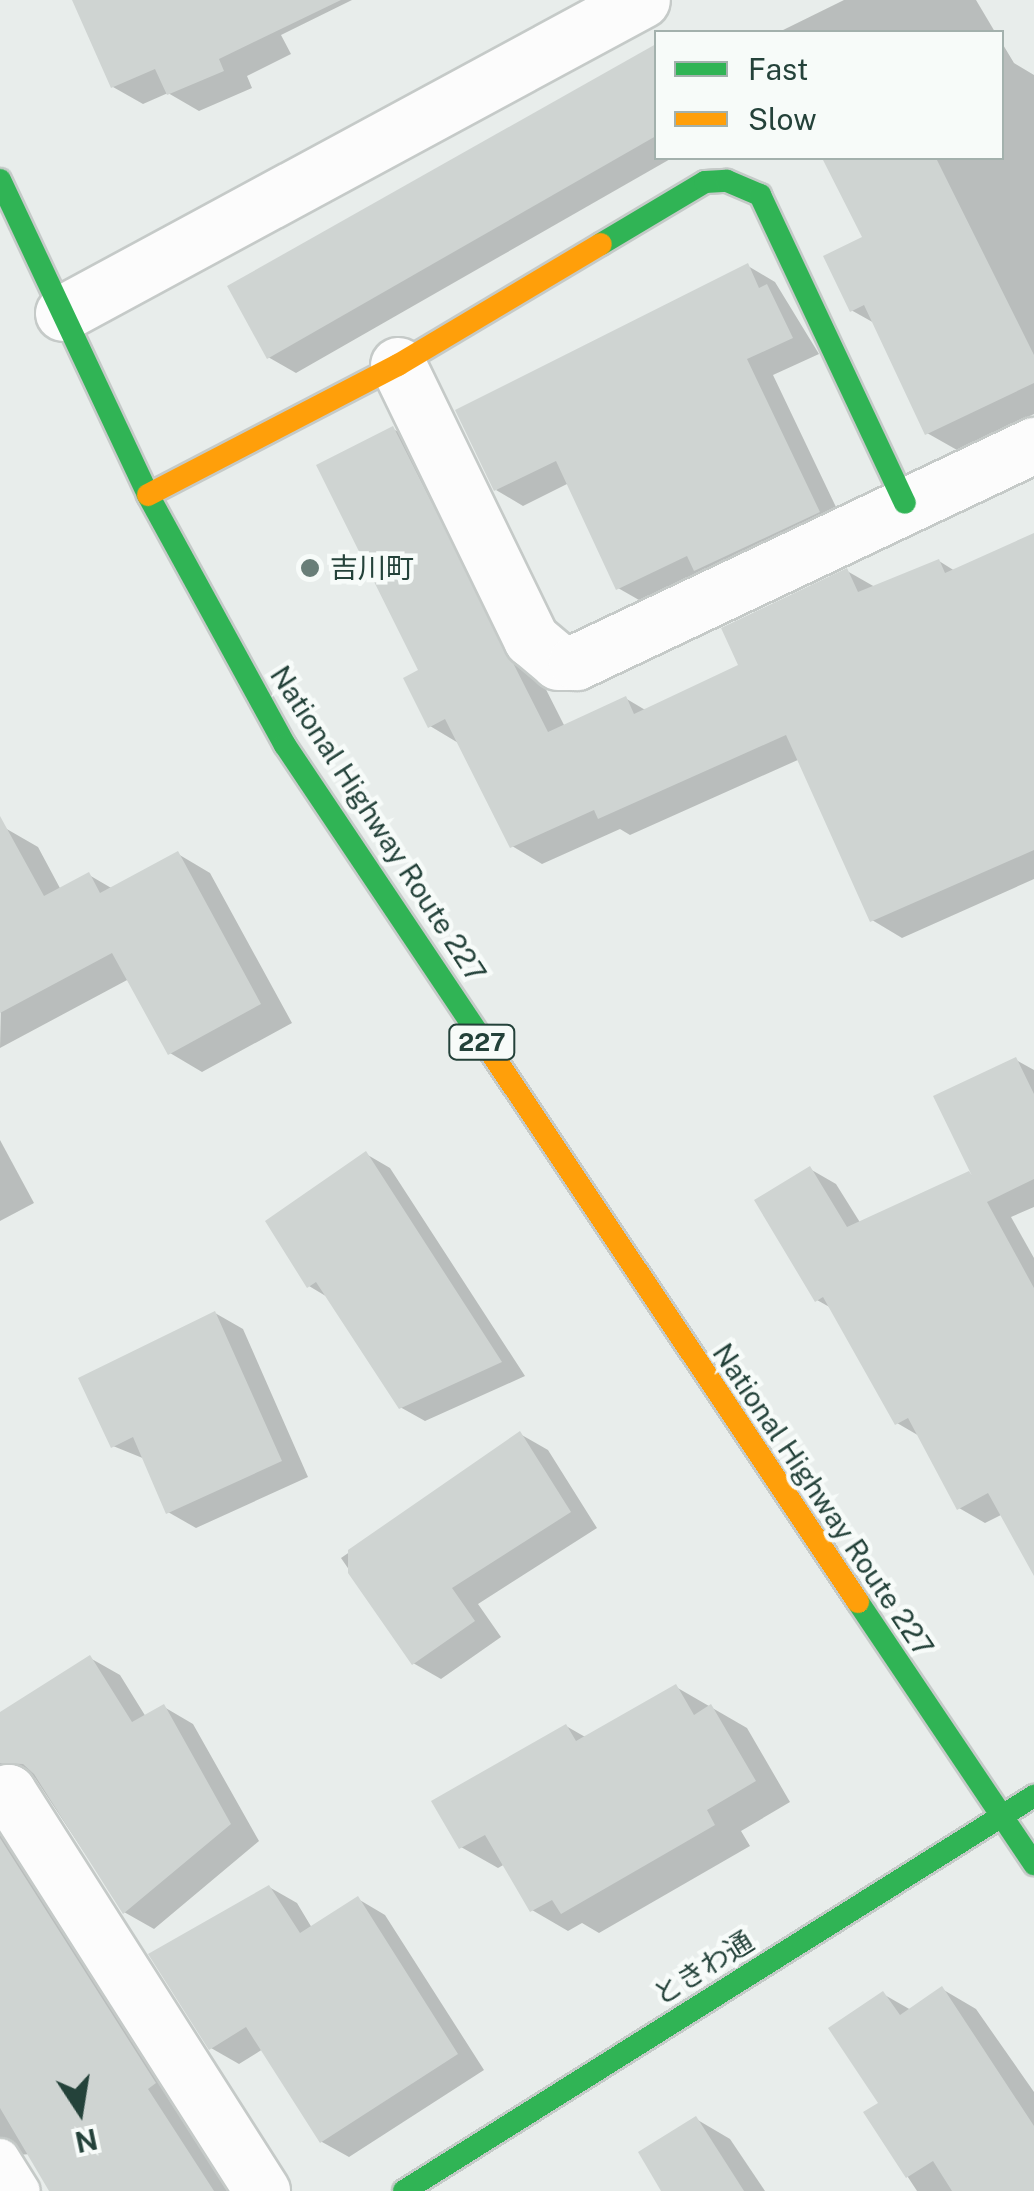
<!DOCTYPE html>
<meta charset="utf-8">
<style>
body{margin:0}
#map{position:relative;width:1034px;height:2191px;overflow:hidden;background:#e8edeb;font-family:"Public Sans","Noto Sans JP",sans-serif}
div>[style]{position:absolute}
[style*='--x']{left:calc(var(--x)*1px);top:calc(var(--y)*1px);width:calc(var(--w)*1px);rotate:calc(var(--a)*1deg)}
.shadow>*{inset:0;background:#0003}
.building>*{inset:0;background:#cfd4d2}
.roads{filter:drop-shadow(2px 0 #c5cac8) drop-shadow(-2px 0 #c5cac8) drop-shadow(0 2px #c5cac8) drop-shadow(0 -2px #c5cac8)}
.lane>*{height:38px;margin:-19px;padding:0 19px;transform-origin:19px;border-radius:19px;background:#fcfcfc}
.street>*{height:55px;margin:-27.5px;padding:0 27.5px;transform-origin:27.5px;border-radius:27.5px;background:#fcfcfc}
.fast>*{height:22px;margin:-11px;padding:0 11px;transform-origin:11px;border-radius:11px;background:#30b455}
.slow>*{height:22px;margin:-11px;padding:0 11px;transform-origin:11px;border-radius:11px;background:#ff9f0a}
.dots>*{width:28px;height:28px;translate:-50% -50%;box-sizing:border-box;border:5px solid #f7fbf9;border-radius:50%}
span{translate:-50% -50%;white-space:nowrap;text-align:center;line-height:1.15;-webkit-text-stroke:9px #f7fbf9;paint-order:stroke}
.shield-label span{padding:2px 8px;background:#f7fbf9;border:2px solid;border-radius:8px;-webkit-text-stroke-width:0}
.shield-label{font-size:25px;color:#24423a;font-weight:700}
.poi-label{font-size:28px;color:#24423a}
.left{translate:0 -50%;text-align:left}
.street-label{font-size:28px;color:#24423a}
.legend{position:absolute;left:654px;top:30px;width:350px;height:130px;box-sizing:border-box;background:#f7fbf9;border:2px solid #a3b1ad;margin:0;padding:12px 18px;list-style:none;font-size:30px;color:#24423a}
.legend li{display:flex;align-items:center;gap:20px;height:50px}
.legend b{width:50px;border:2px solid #a3b1ad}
.north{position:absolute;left:30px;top:2061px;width:100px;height:100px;-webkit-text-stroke:8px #f7fbf9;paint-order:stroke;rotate:168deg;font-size:28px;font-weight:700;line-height:40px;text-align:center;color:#24423a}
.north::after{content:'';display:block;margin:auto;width:35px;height:45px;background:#24423a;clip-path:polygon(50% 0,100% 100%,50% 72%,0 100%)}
</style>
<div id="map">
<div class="shadow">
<i style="clip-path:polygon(75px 0,352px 0,281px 35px,291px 54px,247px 76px,252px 88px,199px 111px,168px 93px,143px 104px,113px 87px)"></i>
<i style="clip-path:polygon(844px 0,976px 0,995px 32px,779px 32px)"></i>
<i style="clip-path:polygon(1002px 43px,1014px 63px,1034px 75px,1034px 414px,957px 450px,927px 433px,876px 324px,851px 310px,865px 238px,825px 158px,1002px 158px)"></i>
<i style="clip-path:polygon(655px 47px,656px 158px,672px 158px,296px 373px,268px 357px)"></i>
<i style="clip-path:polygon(748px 266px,775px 282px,819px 354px,773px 375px,846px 528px,646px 604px,618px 588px,569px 483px,523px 506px,496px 490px)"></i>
<i style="clip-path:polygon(393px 429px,423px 446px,565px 727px,625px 698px,647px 711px,742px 667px,847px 571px,875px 587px,939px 561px,955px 571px,1034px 536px,1034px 879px,902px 938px,872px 920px,800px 759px,630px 835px,620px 829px,542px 864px,512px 846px,460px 744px,430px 726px)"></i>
<i style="clip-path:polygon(5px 828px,38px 847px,61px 890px,89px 875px,113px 889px,178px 854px,210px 873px,292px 1023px,202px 1072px,170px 1053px,129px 979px,0 1048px)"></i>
<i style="clip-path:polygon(1016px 1060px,1034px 1070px,1034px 1207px,1011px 1217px,1034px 1258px,1034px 1570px,1003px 1514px,985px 1523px,959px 1508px,921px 1437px,897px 1423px,833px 1309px,817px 1300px,810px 1169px,836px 1184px,861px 1224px,969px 1174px,976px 1177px)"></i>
<i style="clip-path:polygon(0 1140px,34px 1203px,0 1221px)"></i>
<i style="clip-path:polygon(366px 1154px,390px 1168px,525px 1376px,425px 1421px,400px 1407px,329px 1298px,309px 1286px)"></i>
<i style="clip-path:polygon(215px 1313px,243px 1329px,308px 1477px,196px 1528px,168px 1512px,145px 1459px,113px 1446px)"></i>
<i style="clip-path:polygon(520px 1434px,548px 1450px,597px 1528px,478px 1604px,501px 1637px,441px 1679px,413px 1663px,341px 1558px)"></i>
<i style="clip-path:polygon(90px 1658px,120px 1675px,146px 1717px,164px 1707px,193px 1724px,259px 1841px,154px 1929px,124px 1912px,35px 1778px,15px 1785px,231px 2191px,54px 2191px,31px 2154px,17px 2155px,0 2191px,0 1715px)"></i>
<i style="clip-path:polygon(676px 1687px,747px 1728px,790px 1802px,741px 1831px,750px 1846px,599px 1933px,582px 1923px,568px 1931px,532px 1910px,505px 1864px,498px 1868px,461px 1847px,566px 1726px,587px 1738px)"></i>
<i style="clip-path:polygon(269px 1887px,297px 1903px,312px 1928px,358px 1899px,385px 1915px,484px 2070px,349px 2157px,322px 2142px,263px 2049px,239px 2064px,211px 2048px)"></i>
<i style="clip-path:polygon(942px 1989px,976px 2009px,1034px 2092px,1034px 2191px,917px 2191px,866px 2113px,881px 2104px,883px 1994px,911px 2010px)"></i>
<i style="clip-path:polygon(696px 2119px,730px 2139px,765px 2191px,664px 2191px)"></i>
</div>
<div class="building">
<i style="clip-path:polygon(72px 0,341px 0,219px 59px,224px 71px,167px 95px,155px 69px,111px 88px)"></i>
<i style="clip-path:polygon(656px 44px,656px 136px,267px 359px,227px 286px)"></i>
<i style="clip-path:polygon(822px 158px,936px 158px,1034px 355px,1034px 383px,925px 435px,864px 305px,850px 312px,823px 256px,862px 237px)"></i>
<i style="clip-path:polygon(748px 263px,759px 288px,767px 284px,793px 338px,747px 359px,820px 512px,694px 571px,687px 556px,616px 590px,556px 461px,494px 491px,455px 410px)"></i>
<i style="clip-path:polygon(393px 426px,548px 732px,626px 696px,634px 714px,738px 665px,721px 628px,847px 568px,858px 592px,939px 559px,945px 573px,1034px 533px,1034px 850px,870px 922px,786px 735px,598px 819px,594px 810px,510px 848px,445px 719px,428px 728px,403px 678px,418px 670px,316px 465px)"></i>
<i style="clip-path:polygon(0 816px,44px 896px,89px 872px,100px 893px,178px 851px,261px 1004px,168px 1055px,112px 953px,0 1013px)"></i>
<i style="clip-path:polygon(1016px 1057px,1034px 1094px,1034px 1179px,987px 1202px,1034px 1288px,1034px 1576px,988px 1493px,957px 1510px,908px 1418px,895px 1425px,823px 1297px,815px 1302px,754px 1200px,810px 1166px,847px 1227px,969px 1171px,972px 1176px,933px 1096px)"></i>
<i style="clip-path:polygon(366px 1151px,502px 1362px,399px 1409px,316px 1282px,307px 1288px,265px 1221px)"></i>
<i style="clip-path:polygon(215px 1311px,282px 1461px,166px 1514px,133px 1437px,111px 1448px,78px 1378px)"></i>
<i style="clip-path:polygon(520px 1431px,571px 1512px,452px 1588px,475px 1621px,412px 1665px,348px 1573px,348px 1550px)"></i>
<i style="clip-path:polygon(90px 1655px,132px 1722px,164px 1704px,231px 1824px,123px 1914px,34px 1774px,23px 1764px,0 1763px,0 1712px)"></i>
<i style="clip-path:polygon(676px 1684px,694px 1715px,711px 1704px,756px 1781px,707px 1810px,715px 1825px,561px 1914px,552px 1900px,530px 1912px,485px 1835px,459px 1849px,431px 1801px,566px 1724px,576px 1741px)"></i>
<i style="clip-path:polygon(0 1838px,156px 2083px,148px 2089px,214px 2191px,49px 2191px,0 2108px)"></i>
<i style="clip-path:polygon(269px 1885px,300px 1933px,358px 1896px,458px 2054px,320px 2143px,246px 2027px,209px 2050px,148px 1954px)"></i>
<i style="clip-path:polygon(942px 1986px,1034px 2126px,1034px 2191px,952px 2191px,933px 2161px,906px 2178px,863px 2112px,878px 2103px,828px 2028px,883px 1991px,900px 2015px)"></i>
<i style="clip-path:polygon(696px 2116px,744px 2191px,661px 2191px,638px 2152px)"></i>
</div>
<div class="roads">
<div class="lane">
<i style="--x:0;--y:2158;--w:39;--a:58"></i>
</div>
<div class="street">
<i style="--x:63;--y:313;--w:658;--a:-28.4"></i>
<i style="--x:398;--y:365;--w:305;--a:64.1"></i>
<i style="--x:531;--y:639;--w:35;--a:40"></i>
<i style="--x:558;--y:662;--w:18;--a:0"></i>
<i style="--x:576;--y:662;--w:507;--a:-25.35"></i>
<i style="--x:0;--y:1796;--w:9;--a:-27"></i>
<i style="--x:8;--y:1792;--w:473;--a:57.5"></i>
</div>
<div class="fast">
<i style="--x:0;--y:180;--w:348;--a:64.8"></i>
<i style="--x:148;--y:495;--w:285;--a:61.3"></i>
<i style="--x:285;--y:745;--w:354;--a:56.2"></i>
<i style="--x:601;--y:244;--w:121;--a:-30.8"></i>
<i style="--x:705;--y:182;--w:22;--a:-3"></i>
<i style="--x:727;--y:181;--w:36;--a:23"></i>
<i style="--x:760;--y:195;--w:340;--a:64.8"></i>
<i style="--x:858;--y:1602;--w:316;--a:56.1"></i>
<i style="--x:404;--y:2191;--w:744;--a:-32.09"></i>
</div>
<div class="slow">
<i style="--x:148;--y:495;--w:282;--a:-27.5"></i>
<i style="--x:398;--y:365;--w:236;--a:-30.8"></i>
<i style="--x:482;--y:1039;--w:677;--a:56.26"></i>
</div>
</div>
<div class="dots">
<i style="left:310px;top:568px;background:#697e78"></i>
</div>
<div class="shield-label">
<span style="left:482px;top:1042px">227</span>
</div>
<div class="poi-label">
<span class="left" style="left:330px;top:568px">吉川町</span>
</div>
<div class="street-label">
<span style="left:378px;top:824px;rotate:57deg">National Highway Route 227</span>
<span style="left:823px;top:1500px;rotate:56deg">National Highway Route 227</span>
<span style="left:703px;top:1968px;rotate:-32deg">ときわ通</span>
</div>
<ul class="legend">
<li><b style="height:12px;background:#30b455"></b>Fast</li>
<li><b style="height:12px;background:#ff9f0a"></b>Slow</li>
</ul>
<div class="north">N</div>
</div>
